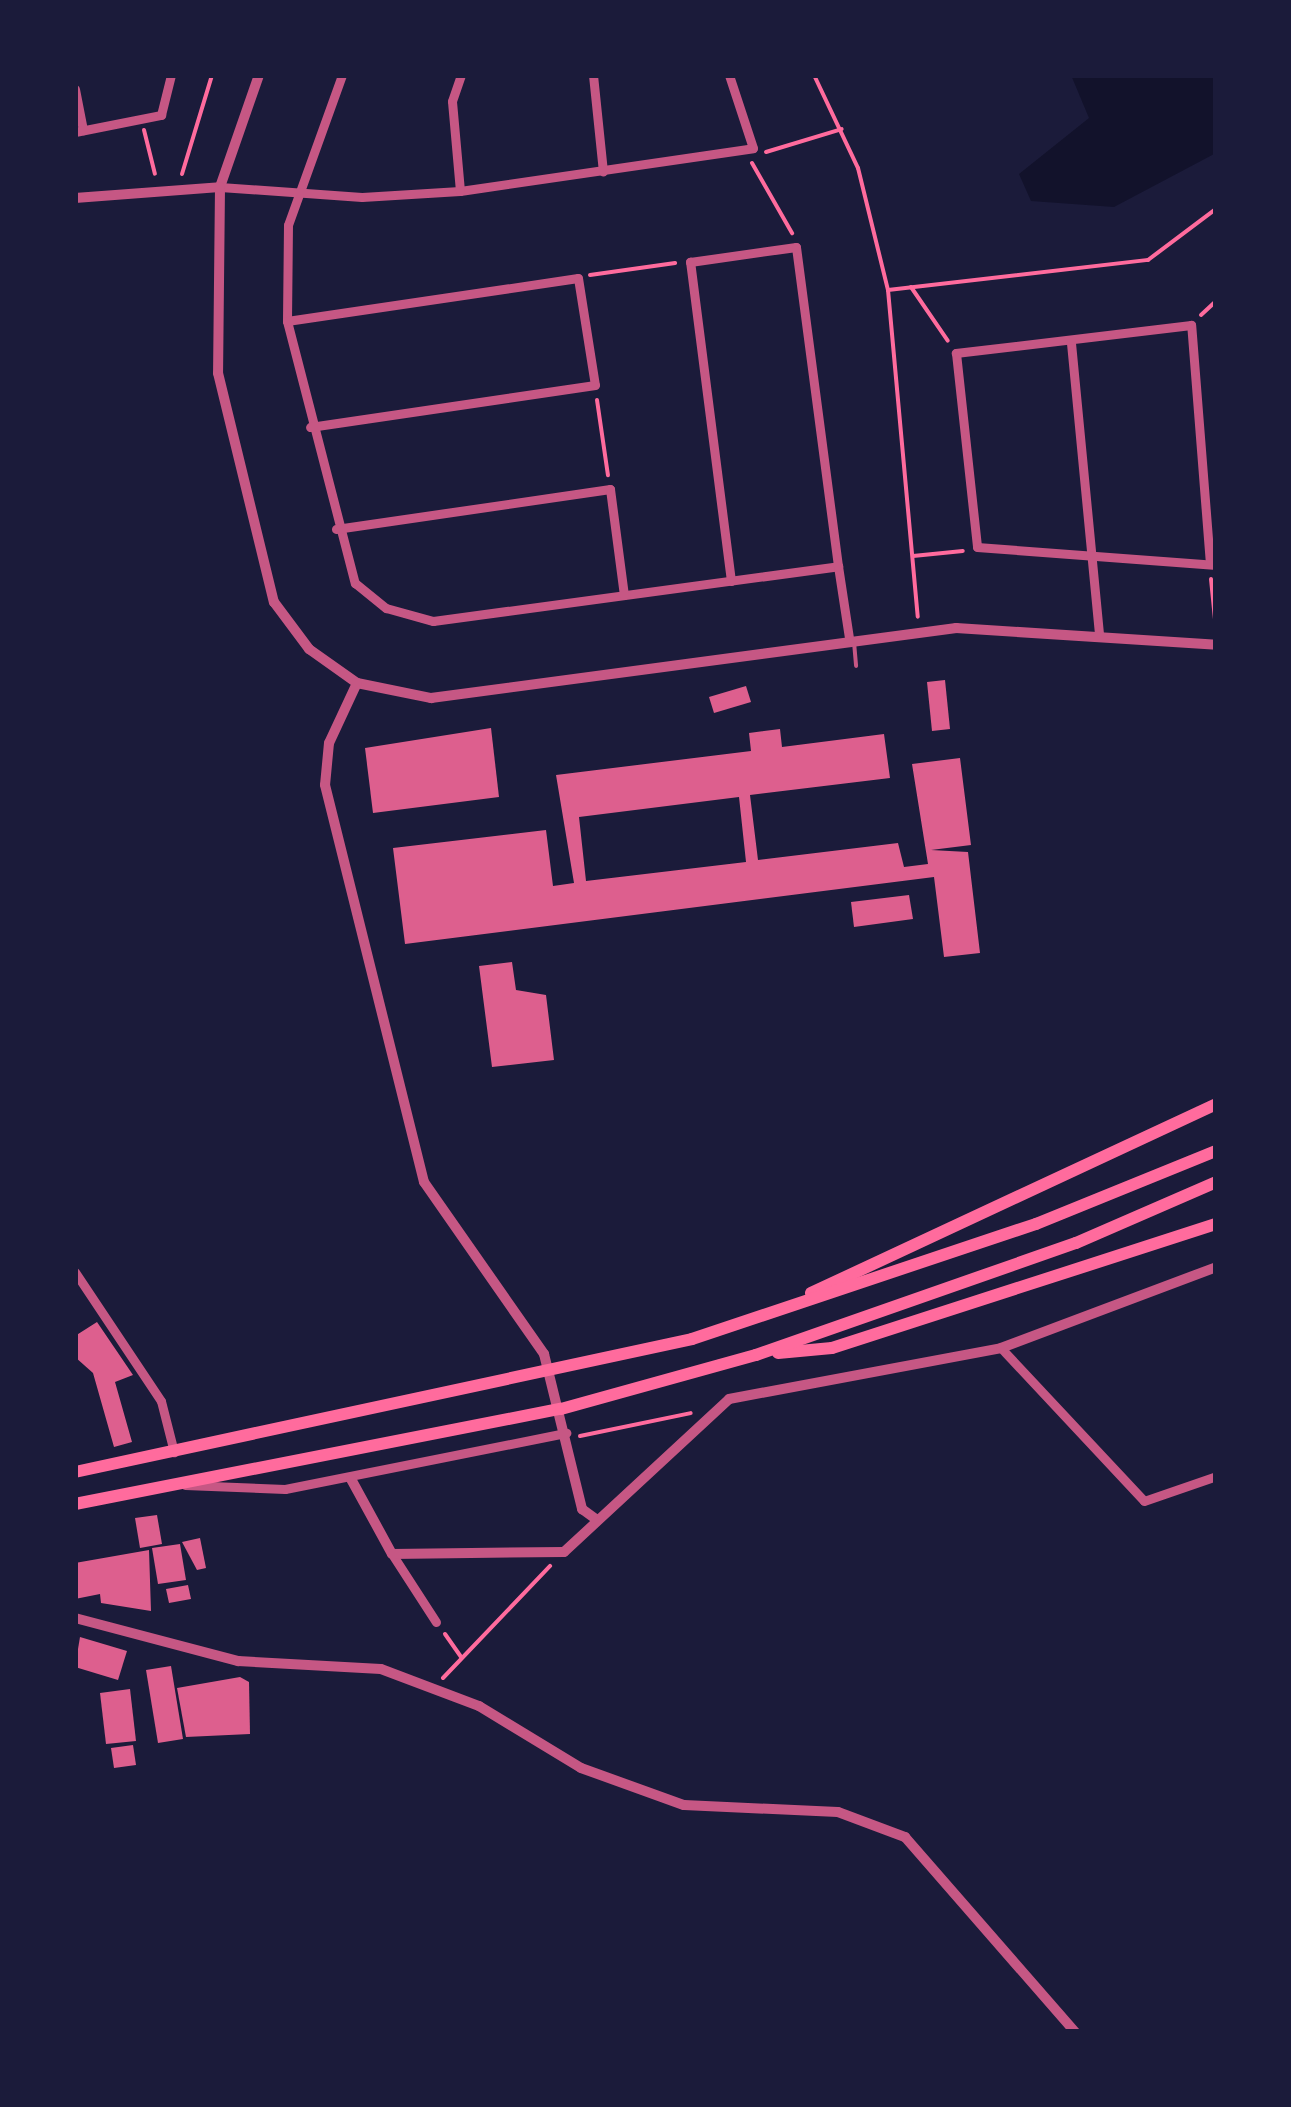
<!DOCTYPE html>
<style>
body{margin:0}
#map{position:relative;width:1291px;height:2107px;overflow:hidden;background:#1b1b3a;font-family:"Source Serif 4",serif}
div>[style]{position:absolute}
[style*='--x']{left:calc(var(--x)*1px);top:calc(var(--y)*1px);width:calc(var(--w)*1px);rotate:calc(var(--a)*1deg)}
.water>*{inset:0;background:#12122b}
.building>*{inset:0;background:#dd5f8e}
.path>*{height:4px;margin:-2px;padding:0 2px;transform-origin:2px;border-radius:2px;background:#ff6b9d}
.service>*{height:4px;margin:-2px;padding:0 2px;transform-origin:2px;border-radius:2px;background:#c65784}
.minor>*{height:9px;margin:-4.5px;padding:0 4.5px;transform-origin:4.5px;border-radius:4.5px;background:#c65784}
.tertiary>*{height:10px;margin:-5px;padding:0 5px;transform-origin:5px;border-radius:5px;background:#c65784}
.primary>*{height:12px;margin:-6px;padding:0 6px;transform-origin:6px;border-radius:6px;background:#ff6b9d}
span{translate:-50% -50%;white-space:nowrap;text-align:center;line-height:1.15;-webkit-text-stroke:10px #1b1b3a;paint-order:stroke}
.frame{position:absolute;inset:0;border:78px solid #1b1b3a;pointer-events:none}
</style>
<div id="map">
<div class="water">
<i style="clip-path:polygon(1071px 75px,1216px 75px,1216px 153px,1114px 207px,1031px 201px,1019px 174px,1089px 118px)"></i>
</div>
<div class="building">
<i style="clip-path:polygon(945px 680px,950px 729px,932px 731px,927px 682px)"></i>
<i style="clip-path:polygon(746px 686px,751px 702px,714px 713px,709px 697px)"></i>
<i style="clip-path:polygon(491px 728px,499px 797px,373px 813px,365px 748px)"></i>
<i style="clip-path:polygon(evenodd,780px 729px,782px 747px,884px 734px,890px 778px,750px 795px,758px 860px,898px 843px,904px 867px,928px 864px,912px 764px,960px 758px,971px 845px,931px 850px,968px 852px,980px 953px,944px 957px,934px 877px,405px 944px,393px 848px,546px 830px,553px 886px,574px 883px,556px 775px,751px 751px,749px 733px,780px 729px,739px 797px,746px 862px,586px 881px,579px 817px,739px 797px)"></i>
<i style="clip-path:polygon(909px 895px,913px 919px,854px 927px,851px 902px)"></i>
<i style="clip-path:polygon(512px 962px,516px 990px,546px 995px,554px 1060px,492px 1067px,479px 966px)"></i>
<i style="clip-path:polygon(97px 1322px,133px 1375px,115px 1382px,132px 1442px,114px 1447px,93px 1373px,75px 1357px,75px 1336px)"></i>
<i style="clip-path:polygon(157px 1515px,162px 1544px,140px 1548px,135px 1518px)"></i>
<i style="clip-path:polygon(200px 1538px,206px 1568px,197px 1570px,182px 1542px)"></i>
<i style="clip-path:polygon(180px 1544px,186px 1580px,158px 1584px,152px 1548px)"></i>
<i style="clip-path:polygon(149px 1550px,151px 1611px,101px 1603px,100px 1594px,75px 1599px,75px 1563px)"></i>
<i style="clip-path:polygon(188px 1585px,191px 1599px,169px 1603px,166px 1589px)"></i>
<i style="clip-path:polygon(80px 1637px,127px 1651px,118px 1680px,75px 1667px)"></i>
<i style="clip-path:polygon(171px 1666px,183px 1739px,158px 1743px,146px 1670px)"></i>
<i style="clip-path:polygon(240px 1677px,249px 1682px,250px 1734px,186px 1737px,177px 1688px)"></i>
<i style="clip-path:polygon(130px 1689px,136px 1741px,106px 1744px,100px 1693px)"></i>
<i style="clip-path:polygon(133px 1745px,136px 1765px,114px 1768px,111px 1748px)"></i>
</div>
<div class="path">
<i style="--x:814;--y:75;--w:103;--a:64.7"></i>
<i style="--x:858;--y:168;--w:126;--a:76.2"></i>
<i style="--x:888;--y:290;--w:328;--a:84.8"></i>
<i style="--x:144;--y:130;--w:45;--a:76"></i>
<i style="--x:766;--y:152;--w:79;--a:-16.8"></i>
<i style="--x:752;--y:163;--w:81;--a:60.3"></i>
<i style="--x:182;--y:174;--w:103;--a:-73.1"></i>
<i style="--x:590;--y:275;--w:86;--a:-8"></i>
<i style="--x:911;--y:287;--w:65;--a:55.6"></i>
<i style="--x:888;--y:290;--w:262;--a:-6.6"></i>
<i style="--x:1148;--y:260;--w:85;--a:-36.9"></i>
<i style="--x:1201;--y:315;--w:21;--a:-43"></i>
<i style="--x:597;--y:400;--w:76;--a:81.7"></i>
<i style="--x:913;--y:556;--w:50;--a:-5.7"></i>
<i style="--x:1211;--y:579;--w:50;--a:84.3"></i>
<i style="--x:580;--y:1436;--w:113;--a:-11.7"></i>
<i style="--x:445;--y:1634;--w:29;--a:55"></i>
<i style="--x:443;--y:1678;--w:155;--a:-46.3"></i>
</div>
<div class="service">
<i style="--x:854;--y:642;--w:24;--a:85"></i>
</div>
<div class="minor">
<i style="--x:342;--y:75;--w:159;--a:109.8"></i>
<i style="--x:288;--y:225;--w:96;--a:90.6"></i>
<i style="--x:287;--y:321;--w:271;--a:75.5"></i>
<i style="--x:355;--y:583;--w:40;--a:39"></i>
<i style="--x:386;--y:608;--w:49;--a:15.5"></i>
<i style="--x:433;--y:621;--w:409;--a:-7.7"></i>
<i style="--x:838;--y:566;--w:73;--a:81.3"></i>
<i style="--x:593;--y:75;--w:97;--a:84.1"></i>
<i style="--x:75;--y:89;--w:42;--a:79"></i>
<i style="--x:75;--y:132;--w:88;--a:-11.2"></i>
<i style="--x:161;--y:115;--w:41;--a:-76"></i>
<i style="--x:220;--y:187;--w:142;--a:4"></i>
<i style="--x:362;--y:197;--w:98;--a:-3.5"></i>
<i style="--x:460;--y:191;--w:296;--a:-8.3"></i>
<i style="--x:753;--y:148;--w:77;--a:-108.2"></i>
<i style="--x:460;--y:191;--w:90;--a:-95.1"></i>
<i style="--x:452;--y:101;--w:28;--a:-71"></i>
<i style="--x:287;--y:321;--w:294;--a:-8.4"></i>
<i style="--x:578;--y:278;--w:108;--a:81"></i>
<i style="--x:595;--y:385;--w:288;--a:171.6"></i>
<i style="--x:1071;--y:343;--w:294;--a:84.5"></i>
<i style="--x:336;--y:529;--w:277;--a:-8.3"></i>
<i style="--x:610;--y:489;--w:107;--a:82.5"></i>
<i style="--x:1210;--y:564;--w:240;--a:-94.5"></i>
<i style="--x:1191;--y:325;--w:237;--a:173.2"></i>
<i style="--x:956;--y:353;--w:195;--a:83.8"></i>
<i style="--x:977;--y:547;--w:240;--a:4.3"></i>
<i style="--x:731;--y:581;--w:322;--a:-97.3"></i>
<i style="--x:690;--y:262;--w:107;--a:-8.1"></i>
<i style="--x:796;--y:247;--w:322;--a:82.5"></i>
<i style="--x:75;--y:1272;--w:155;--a:56.3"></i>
<i style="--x:161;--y:1401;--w:53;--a:75.7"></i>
<i style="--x:1001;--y:1348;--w:209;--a:46.9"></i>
<i style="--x:1144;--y:1501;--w:76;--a:-19.1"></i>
<i style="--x:185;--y:1485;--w:100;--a:2.3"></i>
<i style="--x:285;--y:1489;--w:287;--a:-11.3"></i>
<i style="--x:392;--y:1554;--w:81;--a:57.1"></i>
</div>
<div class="tertiary">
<i style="--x:259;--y:75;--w:119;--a:109.2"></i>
<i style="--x:220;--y:187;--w:186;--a:90.6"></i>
<i style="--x:218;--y:373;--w:236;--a:76.3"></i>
<i style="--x:274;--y:602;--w:59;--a:53.3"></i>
<i style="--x:309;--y:649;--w:59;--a:35.3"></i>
<i style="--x:357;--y:683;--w:76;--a:11.5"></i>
<i style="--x:431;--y:698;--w:530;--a:-7.59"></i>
<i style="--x:956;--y:628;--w:261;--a:3.7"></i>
<i style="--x:75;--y:198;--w:145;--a:-4.3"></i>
<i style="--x:357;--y:683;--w:66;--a:115"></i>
<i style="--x:329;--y:743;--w:42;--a:95.4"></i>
<i style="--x:325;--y:785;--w:409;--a:76"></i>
<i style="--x:424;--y:1182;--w:210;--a:55.1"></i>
<i style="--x:544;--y:1354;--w:160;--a:76.2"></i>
<i style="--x:582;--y:1509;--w:17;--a:36"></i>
<i style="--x:351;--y:1479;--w:85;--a:61.3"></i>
<i style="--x:392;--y:1554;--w:172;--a:-0.7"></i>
<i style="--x:564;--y:1552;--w:225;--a:-42.8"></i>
<i style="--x:729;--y:1399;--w:277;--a:-10.6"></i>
<i style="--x:1001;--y:1348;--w:230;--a:-20.6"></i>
<i style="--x:75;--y:1618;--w:169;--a:14.8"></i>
<i style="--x:238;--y:1661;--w:143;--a:3.2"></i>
<i style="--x:381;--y:1669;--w:105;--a:20.7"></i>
<i style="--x:479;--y:1706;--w:119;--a:31.3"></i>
<i style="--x:581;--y:1768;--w:109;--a:19.8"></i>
<i style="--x:684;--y:1805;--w:154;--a:2.6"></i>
<i style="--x:838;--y:1812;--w:72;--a:20.5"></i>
<i style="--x:905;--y:1837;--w:259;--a:48.9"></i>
</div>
<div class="primary">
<i style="--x:811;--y:1293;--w:447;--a:-25"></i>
<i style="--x:778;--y:1353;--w:54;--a:-5.3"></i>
<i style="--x:832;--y:1348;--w:404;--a:-17.9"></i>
<i style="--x:75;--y:1472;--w:631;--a:-12.16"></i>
<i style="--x:692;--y:1339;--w:363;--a:-18.5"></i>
<i style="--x:1036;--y:1224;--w:194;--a:-22.1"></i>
<i style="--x:75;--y:1504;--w:495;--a:-11.1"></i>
<i style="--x:561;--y:1409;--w:202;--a:-15.5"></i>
<i style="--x:756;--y:1355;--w:339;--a:-19.3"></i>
<i style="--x:1076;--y:1243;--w:153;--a:-23.5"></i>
</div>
<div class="frame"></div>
</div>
